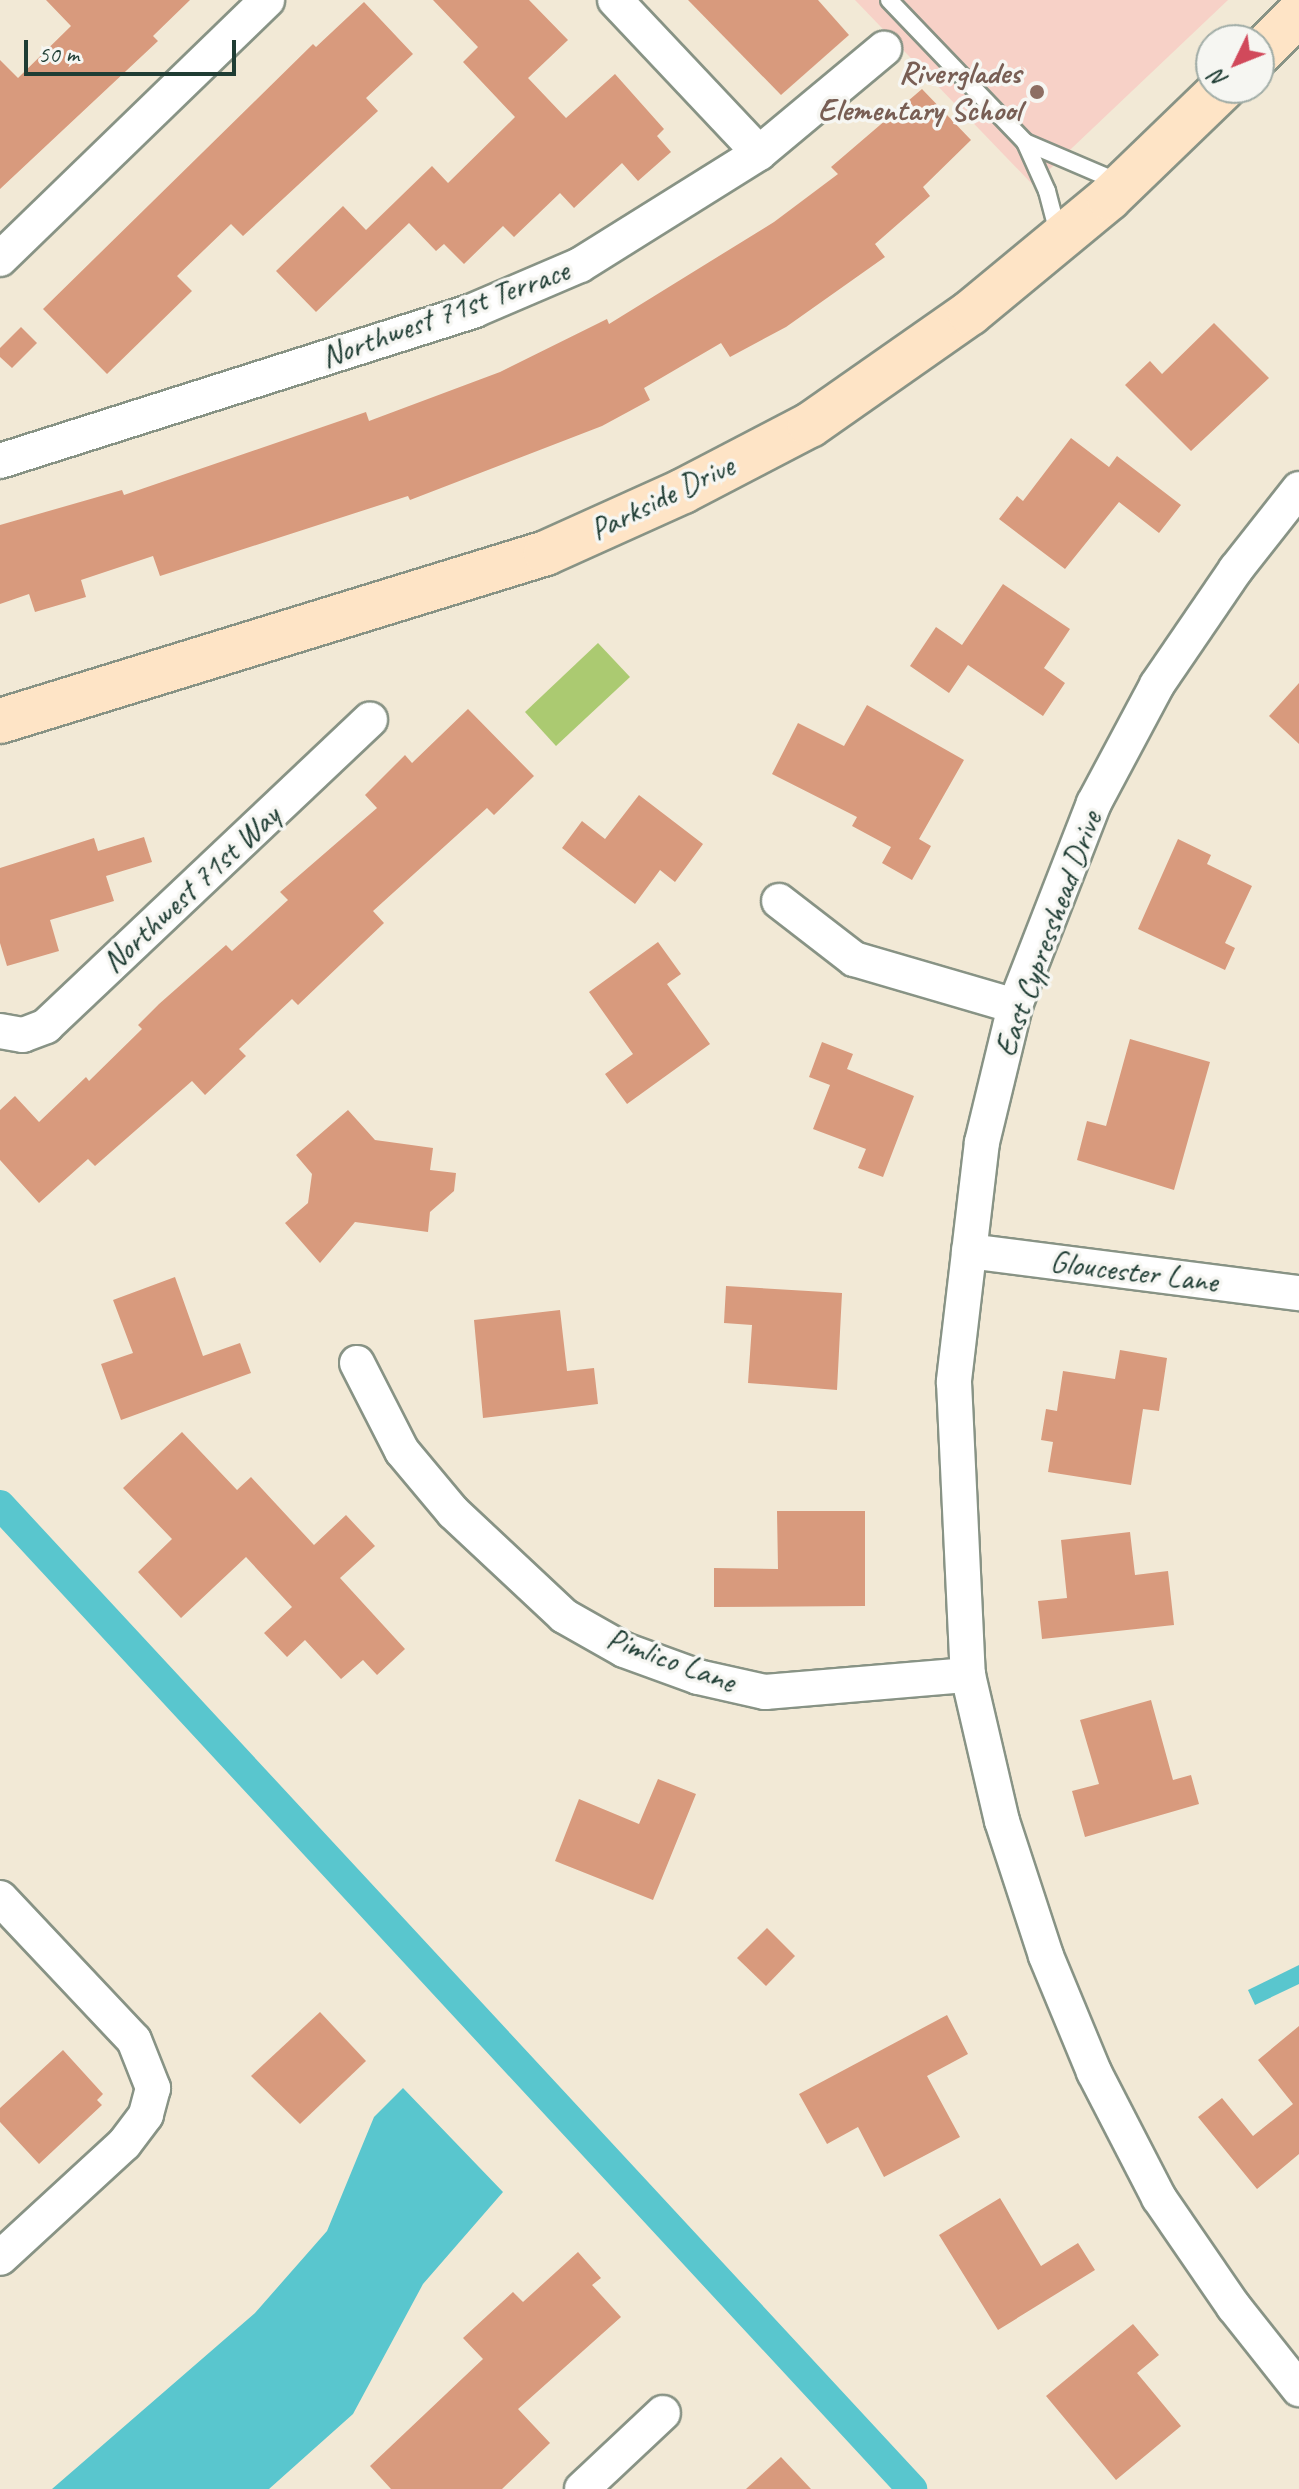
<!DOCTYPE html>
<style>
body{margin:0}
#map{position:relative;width:1299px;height:2489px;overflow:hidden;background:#f2e9d6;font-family:Caveat,sans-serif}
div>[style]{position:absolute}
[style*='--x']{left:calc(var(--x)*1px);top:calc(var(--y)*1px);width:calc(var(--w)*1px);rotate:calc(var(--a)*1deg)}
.built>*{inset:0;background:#f7d1c7}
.green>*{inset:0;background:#abca71}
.water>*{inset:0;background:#59c6ce}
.canal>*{height:30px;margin:-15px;padding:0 15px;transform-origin:15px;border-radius:15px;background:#59c6ce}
.building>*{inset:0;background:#d89a7d}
.roads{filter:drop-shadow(2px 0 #889385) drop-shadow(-2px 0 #889385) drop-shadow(0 2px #889385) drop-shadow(0 -2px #889385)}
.lane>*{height:16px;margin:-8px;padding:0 8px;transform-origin:8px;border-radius:8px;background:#fff}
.street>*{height:34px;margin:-17px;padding:0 17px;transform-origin:17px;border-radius:17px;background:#fff}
.secondary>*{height:44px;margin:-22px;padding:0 22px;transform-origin:22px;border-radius:22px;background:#fee4c6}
.dots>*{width:22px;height:22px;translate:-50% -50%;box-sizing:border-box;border:4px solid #f6f6f2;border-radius:50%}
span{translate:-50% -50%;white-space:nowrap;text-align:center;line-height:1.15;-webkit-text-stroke:7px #f6f6f2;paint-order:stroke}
.education-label{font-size:32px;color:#785e54;font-weight:700}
.right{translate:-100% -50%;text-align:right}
.street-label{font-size:32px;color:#1f3d34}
.north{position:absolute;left:1195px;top:24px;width:80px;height:80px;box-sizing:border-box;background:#f6f6f2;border:2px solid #a0aca6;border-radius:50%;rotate:227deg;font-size:22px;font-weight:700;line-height:32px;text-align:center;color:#1f3d34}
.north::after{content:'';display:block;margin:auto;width:28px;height:36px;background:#d1495b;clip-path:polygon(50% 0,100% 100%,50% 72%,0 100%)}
.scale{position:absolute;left:24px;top:40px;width:212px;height:36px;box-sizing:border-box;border:4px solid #1f3d34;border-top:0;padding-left:10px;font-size:24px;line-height:28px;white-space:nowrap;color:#1f3d34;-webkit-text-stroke:6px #f6f6f2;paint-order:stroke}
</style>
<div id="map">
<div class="built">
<i style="clip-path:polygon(855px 0,1228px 0,1033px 185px)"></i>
</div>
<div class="green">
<i style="clip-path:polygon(598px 643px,630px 677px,556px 746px,525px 712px)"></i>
</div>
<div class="water">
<i style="clip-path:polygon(1299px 1965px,1299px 1984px,1255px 2005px,1248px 1990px)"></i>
<i style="clip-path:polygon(403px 2088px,503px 2192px,423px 2284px,353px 2414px,269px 2489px,52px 2489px,255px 2313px,327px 2231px,374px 2117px)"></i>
</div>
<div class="canal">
<i style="--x:0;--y:1505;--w:1342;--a:47.17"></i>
</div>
<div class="building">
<i style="clip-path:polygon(46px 0,190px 0,153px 36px,158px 41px,0 189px,0 60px,18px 78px,71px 26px)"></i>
<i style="clip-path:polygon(433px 0,529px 0,568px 40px,528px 78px,566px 118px,615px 74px,664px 129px,657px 136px,671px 152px,638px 181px,622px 163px,574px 208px,560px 193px,514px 237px,503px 226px,464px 264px,444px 244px,436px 251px,409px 223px,316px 312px,276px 271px,343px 206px,366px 230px,432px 166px,448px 183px,515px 117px,463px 62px,478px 47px)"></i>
<i style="clip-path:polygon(688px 0,818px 0,849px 35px,781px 95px)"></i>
<i style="clip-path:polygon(364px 2px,413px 54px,366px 98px,378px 111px,243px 236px,231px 224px,177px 276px,192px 291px,107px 374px,43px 309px,313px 44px,316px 47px)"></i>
<i style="clip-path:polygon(922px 89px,971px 140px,923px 187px,930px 196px,875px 244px,885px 257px,786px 327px,730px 357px,721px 343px,644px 388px,650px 400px,602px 426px,410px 500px,408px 496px,160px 576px,153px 556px,81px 580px,86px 597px,35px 612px,29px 594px,0 604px,0 525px,122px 490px,124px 495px,366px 412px,369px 421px,500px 372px,607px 319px,609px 324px,774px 222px,838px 174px,831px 167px)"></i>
<i style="clip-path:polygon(1214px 323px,1269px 378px,1191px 451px,1125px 385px,1150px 361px,1162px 374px)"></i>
<i style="clip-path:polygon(21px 327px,37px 343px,12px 368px,0 357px,0 348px)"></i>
<i style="clip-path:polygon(1071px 438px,1109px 467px,1117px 456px,1181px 505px,1159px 533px,1119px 502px,1065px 569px,999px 519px,1017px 496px,1023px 501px)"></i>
<i style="clip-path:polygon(1003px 584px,1070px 629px,1044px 668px,1065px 683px,1043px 716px,968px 665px,949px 693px,910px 666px,936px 627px,962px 645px)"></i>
<i style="clip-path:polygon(1299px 683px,1299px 744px,1269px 716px)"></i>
<i style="clip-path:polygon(867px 705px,964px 760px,919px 839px,931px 846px,912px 880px,882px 863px,891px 847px,852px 826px,857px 817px,772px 774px,798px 723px,844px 746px)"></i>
<i style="clip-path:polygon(468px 709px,534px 776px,494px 815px,487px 808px,373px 911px,384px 923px,298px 1005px,292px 999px,239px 1049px,246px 1056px,205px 1095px,192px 1081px,95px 1166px,88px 1159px,39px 1203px,0 1160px,0 1110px,15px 1096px,39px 1122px,86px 1077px,89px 1081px,142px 1029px,138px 1025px,159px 1004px,226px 945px,232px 951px,288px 900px,280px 892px,377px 808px,365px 795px,405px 755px,412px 763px)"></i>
<i style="clip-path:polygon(639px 795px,703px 844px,675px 882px,660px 870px,635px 904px,562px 848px,582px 821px,605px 839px)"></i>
<i style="clip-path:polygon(144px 837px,152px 862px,106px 876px,114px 901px,50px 920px,59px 951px,7px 966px,0 943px,0 868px,94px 838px,98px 851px)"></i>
<i style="clip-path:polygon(1178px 839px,1211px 855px,1207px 864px,1252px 886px,1225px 943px,1235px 948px,1225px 970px,1138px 929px)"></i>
<i style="clip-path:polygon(658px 942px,681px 974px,667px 984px,710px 1044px,627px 1104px,605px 1074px,633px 1054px,589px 992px)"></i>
<i style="clip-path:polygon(1130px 1039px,1210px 1062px,1174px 1190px,1077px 1160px,1087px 1121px,1106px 1126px)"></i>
<i style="clip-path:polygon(822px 1042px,853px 1054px,847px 1069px,914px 1096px,883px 1177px,858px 1168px,866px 1149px,813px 1129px,830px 1085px,809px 1077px)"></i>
<i style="clip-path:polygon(348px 1110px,375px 1140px,433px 1148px,430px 1170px,456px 1173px,454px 1191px,430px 1212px,428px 1232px,355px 1222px,320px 1263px,285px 1223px,308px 1203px,312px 1174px,296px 1155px)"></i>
<i style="clip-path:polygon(175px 1277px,203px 1356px,240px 1343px,251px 1373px,121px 1420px,101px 1364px,133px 1353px,113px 1300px)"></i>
<i style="clip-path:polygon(726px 1286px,842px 1293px,837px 1390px,748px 1383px,752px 1325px,724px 1323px)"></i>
<i style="clip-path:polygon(560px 1310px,567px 1371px,594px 1368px,598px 1404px,483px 1418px,474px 1320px)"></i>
<i style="clip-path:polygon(1120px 1350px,1167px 1358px,1159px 1411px,1143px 1409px,1131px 1485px,1048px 1472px,1053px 1442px,1041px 1440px,1046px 1409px,1057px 1411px,1063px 1371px,1115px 1379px)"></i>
<i style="clip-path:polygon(182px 1432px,237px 1490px,251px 1477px,314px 1545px,346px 1515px,375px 1546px,340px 1578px,405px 1649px,377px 1675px,363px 1660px,341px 1679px,305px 1640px,287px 1657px,264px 1633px,292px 1607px,246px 1557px,181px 1618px,138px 1572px,172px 1539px,123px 1488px)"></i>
<i style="clip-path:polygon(777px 1511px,865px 1511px,865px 1606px,714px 1607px,714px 1568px,778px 1569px)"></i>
<i style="clip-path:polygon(1130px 1532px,1135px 1575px,1168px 1571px,1174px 1625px,1042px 1639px,1038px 1601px,1067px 1598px,1061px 1540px)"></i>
<i style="clip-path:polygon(1151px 1700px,1173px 1780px,1191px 1775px,1199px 1804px,1085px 1837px,1072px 1791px,1099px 1784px,1080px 1720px)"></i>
<i style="clip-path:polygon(658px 1779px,696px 1794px,653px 1900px,555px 1861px,579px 1799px,639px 1824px)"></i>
<i style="clip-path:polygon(767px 1928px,795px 1956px,766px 1986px,737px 1958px)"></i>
<i style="clip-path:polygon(320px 2012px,366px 2061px,300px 2124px,251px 2076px)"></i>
<i style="clip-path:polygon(947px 2015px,968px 2054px,927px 2076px,960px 2137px,884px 2177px,858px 2127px,827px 2144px,799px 2094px)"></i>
<i style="clip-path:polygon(1299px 2026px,1299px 2154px,1257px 2189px,1198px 2117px,1222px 2098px,1253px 2136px,1293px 2104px,1258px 2060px)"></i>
<i style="clip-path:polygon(63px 2050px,103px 2094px,97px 2100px,102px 2105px,39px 2164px,0 2122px,0 2108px)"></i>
<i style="clip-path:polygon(1000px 2198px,1041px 2266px,1078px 2243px,1095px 2270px,998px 2330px,939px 2235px)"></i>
<i style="clip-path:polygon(578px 2252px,601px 2278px,592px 2285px,621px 2317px,518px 2409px,550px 2443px,502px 2489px,391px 2489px,370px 2466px,483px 2359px,463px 2338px,513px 2292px,523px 2302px)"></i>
<i style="clip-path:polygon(1133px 2324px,1159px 2355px,1137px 2373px,1181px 2426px,1116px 2480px,1046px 2396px)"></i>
<i style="clip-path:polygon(781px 2457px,811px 2489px,746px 2489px)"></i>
</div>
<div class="roads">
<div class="lane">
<i style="--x:889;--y:0;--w:197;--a:46.2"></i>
<i style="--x:1025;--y:142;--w:54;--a:65.8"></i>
<i style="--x:1047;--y:191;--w:43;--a:75.3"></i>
<i style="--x:1025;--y:142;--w:102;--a:23.1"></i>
</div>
<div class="street">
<i style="--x:615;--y:0;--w:210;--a:46.7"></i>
<i style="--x:0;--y:259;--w:372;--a:-44.1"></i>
<i style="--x:0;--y:461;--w:498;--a:-17.6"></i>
<i style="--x:475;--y:310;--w:114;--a:-23.2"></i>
<i style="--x:580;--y:265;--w:211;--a:-32"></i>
<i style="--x:759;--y:153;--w:163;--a:-39.8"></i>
<i style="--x:1299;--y:489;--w:102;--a:128.2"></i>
<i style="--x:1236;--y:569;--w:140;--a:124.3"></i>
<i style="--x:1157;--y:685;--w:134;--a:118.1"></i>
<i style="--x:1094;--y:803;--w:218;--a:111.3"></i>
<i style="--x:1015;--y:1006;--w:140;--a:103.6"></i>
<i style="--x:982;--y:1142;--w:242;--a:96.7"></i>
<i style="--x:954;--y:1382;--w:293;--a:87.3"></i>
<i style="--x:968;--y:1675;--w:150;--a:76.9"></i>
<i style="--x:1002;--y:1821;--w:142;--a:71.9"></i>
<i style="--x:1046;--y:1956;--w:126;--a:67.5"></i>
<i style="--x:1094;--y:2072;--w:142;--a:62.7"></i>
<i style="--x:1159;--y:2198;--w:132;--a:55.5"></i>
<i style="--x:1234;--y:2307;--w:105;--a:51.6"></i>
<i style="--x:779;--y:901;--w:95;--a:37.7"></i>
<i style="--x:854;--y:959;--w:168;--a:16.3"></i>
<i style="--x:0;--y:1031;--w:23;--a:10"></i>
<i style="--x:23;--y:1035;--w:25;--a:-21"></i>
<i style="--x:46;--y:1026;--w:446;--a:-43.4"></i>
<i style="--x:969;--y:1251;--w:333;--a:7.3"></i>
<i style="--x:357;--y:1363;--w:99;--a:62.9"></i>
<i style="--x:402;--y:1451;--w:80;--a:50.1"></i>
<i style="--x:453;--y:1512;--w:152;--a:43.1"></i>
<i style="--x:564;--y:1616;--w:69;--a:29.5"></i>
<i style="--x:624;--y:1650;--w:79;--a:20"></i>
<i style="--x:698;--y:1677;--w:69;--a:12.6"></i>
<i style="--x:765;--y:1692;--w:204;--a:-4.8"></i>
<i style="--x:0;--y:1898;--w:195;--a:46.7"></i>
<i style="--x:134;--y:2040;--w:52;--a:68.4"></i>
<i style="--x:153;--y:2088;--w:28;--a:105"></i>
<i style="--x:146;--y:2115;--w:36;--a:127"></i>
<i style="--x:124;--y:2144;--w:168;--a:137.4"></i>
<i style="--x:582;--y:2489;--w:111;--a:-43.2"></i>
</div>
<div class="secondary">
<i style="--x:1259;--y:53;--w:56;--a:-44.3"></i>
<i style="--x:0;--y:721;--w:571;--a:-17.1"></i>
<i style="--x:546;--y:553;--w:150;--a:-24.3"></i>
<i style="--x:683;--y:491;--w:143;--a:-27.5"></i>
<i style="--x:810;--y:425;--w:195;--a:-35"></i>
<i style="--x:970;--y:313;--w:180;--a:-39.6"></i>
<i style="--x:1109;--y:198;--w:158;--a:-44"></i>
</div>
</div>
<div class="dots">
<i style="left:1037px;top:92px;background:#8d6e63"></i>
</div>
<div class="education-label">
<span class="right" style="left:1021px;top:92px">Riverglades<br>Elementary School</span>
</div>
<div class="street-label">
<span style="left:445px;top:314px;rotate:-20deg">Northwest 71st Terrace</span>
<span style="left:662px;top:498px;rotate:-26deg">Parkside Drive</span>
<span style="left:191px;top:889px;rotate:-43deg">Northwest 71st Way</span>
<span style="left:1048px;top:934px;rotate:-70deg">East Cypresshead Drive</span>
<span style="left:1134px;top:1272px;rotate:7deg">Gloucester Lane</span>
<span style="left:671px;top:1660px;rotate:20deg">Pimlico Lane</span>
</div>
<div class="north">N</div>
<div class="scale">50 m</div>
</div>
